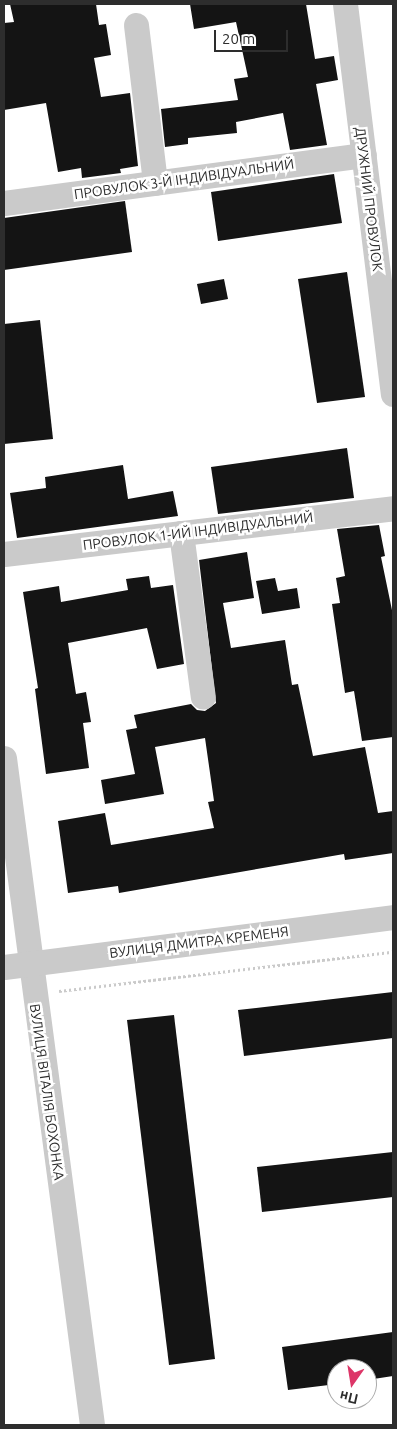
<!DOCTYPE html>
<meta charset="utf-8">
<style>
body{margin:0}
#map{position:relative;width:397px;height:1429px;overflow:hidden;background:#fff;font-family:Ubuntu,sans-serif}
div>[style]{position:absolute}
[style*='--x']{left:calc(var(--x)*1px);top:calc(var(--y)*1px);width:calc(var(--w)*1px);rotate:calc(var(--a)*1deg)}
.building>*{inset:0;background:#141414}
.path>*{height:3px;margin-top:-1.5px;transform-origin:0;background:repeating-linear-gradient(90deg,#cacaca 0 2.5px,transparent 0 5px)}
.minor>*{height:25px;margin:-12.5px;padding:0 12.5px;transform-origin:12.5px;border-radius:12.5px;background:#cacaca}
span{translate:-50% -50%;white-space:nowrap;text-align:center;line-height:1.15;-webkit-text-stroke:5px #fff;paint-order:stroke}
.street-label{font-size:14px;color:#2d2d2d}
.frame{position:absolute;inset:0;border:5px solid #2d2d2d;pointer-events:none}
.north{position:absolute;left:327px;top:1359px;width:50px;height:50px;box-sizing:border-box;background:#fff;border:1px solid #ababab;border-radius:50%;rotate:193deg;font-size:14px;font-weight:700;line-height:20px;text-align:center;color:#2d2d2d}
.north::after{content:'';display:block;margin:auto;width:18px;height:22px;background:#dd3668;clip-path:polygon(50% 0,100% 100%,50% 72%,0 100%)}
.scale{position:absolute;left:214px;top:30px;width:74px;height:22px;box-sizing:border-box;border:2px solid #2d2d2d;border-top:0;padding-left:6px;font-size:15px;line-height:18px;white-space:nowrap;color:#2d2d2d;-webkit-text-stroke:4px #fff;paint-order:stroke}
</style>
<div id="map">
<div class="building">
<i style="clip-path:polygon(10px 4px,96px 4px,99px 25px,106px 24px,111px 55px,94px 58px,101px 97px,130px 93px,138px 166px,120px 169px,121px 173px,82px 178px,81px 168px,58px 172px,46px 103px,4px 110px,4px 23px,14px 22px)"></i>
<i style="clip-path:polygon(190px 4px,306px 4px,315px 59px,334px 56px,338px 80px,316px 84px,327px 145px,290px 150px,283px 113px,236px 122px,237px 133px,188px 138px,188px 144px,165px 147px,161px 109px,238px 100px,234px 79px,248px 77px,236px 22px,194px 29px)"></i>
<i style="clip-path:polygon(334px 174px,342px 223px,218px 241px,211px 192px)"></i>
<i style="clip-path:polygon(125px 201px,132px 252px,4px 270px,4px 218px)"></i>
<i style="clip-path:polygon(347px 272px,365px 397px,317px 403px,298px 279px)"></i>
<i style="clip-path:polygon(224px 279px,228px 299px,201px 304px,197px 284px)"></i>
<i style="clip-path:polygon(40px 320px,53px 439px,4px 444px,4px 324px)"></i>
<i style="clip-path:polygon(347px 448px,354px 498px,218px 514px,211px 467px)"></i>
<i style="clip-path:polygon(123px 465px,128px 499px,173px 491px,178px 516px,17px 538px,10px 493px,46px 488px,45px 477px)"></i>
<i style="clip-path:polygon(379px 525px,385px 556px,381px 557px,393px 615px,393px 737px,362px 741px,354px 691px,345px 693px,332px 604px,340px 603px,336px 578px,345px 576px,337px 529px)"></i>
<i style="clip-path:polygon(247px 552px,254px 598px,223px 603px,231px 648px,285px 640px,292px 685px,298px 684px,313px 756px,365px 747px,378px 813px,393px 811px,393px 853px,345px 860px,344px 854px,119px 893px,118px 886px,68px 893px,58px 821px,105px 813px,111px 845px,214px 828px,208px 802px,214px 801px,205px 738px,155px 747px,164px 794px,105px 804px,101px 780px,135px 774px,126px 730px,137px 728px,134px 715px,191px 704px,197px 710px,205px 711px,216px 703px,199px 560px)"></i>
<i style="clip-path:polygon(149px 576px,151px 588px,173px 585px,184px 664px,157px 669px,147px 628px,68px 643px,76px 694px,86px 692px,91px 722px,83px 723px,89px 768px,46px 774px,35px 689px,38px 688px,23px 592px,59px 586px,61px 602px,128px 590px,126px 579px)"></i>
<i style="clip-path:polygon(275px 578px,278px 591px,297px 588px,300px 608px,262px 614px,256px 581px)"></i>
<i style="clip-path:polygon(393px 992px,393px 1038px,244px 1056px,238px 1010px)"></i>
<i style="clip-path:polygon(174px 1015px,215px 1359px,169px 1365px,127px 1020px)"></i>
<i style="clip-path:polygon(393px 1152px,393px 1197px,262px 1212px,257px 1167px)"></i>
<i style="clip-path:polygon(393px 1332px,393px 1376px,367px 1380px,367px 1369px,337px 1369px,337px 1384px,288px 1390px,282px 1347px)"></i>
</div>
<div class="path">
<i style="--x:59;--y:991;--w:336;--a:-6.7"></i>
</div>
<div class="minor">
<i style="--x:345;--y:4;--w:393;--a:83"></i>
<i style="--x:136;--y:25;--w:159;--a:83.1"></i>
<i style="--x:4;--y:203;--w:363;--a:-7.6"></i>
<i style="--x:181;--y:533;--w:165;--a:82.4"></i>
<i style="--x:4;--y:554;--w:392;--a:-6.7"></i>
<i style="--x:4;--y:758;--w:673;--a:82.48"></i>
<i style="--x:4;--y:967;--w:392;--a:-7.3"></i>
</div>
<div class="street-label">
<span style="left:184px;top:179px;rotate:-8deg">ПРОВУЛОК 3-Й ІНДИВІДУАЛЬНИЙ</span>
<span style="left:369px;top:199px;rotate:83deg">ДРУЖНИЙ ПРОВУЛОК</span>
<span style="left:198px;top:531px;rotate:-7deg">ПРОВУЛОК 1-ИЙ ІНДИВІДУАЛЬНИЙ</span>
<span style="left:199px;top:942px;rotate:-7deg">ВУЛИЦЯ ДМИТРА КРЕМЕНЯ</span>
<span style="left:47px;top:1092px;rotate:82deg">ВУЛИЦЯ ВІТАЛІЯ БОХОНКА</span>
</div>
<div class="frame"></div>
<div class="north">Пн</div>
<div class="scale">20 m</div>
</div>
